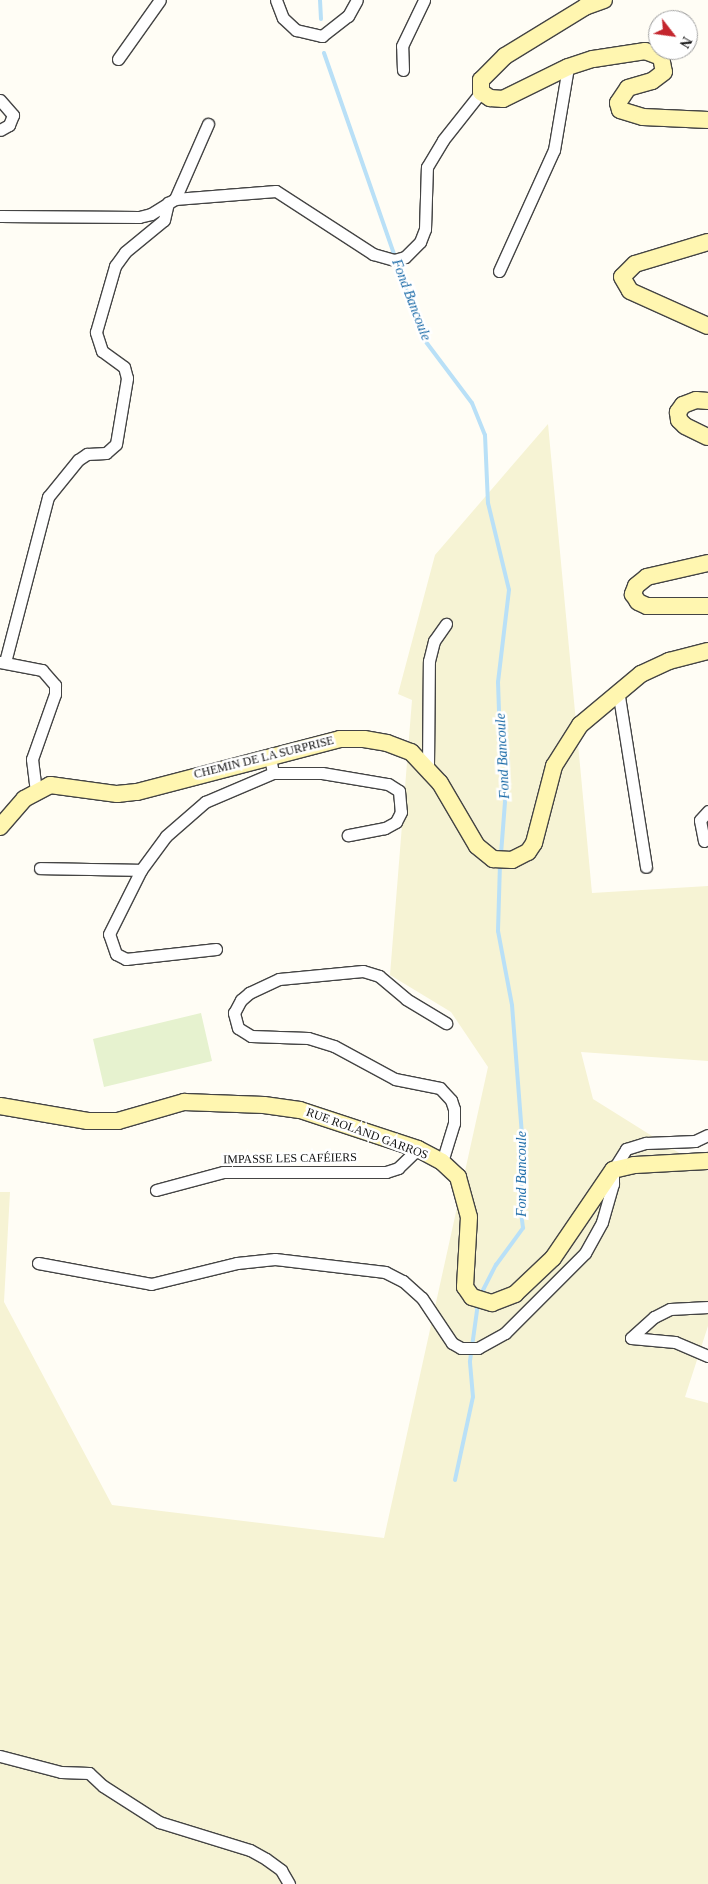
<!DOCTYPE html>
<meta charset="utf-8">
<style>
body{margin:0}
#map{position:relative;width:708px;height:1884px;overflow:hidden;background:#fffdf5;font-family:"Times New Roman",serif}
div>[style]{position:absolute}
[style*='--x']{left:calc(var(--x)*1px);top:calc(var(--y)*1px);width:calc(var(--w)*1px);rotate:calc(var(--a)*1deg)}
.farmland>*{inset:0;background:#f6f3d4}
.pitch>*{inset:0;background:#e6f2cf}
.stream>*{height:4px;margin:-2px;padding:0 2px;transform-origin:2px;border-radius:2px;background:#b9e0f7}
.roads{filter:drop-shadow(1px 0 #444) drop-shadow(-1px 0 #444) drop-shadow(0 1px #444) drop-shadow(0 -1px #444)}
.street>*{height:11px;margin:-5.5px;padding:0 5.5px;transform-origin:5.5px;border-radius:5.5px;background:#fff}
.secondary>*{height:16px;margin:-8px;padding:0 8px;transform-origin:8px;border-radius:8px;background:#fff6b0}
span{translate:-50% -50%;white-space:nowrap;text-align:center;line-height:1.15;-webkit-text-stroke:5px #fff;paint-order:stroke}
.street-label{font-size:12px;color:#111}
.water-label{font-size:14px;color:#1768a6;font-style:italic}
.north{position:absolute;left:648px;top:10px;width:50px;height:50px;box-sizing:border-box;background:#fff;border:1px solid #a0a0a0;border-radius:50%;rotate:120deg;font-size:14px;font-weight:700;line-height:20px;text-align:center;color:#111}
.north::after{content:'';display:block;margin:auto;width:18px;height:22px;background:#c4262e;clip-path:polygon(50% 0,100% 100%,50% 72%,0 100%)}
</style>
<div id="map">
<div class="farmland">
<i style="clip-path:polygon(548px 424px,592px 893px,708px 886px,708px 1061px,581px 1052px,593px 1099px,708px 1171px,708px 1326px,685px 1397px,708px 1403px,708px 1884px,0 1884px,0 1192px,10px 1192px,4px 1302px,112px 1505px,384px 1538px,488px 1067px,451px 1012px,390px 975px,412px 700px,398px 694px,435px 555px)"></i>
</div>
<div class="pitch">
<i style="clip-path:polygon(201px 1013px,212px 1061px,104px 1087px,93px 1039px)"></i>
</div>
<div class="stream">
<i style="--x:320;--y:0;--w:19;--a:87"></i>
<i style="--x:324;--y:53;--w:302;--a:70.8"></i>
<i style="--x:423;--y:338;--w:81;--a:53"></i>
<i style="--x:472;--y:403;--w:35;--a:68"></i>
<i style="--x:485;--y:435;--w:68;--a:87.5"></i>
<i style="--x:488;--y:503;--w:89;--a:76.4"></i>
<i style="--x:509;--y:590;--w:93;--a:96.8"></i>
<i style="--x:498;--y:682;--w:30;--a:88"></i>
<i style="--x:499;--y:712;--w:52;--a:80"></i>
<i style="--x:508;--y:763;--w:91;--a:94.4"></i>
<i style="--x:481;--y:1294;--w:33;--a:-63"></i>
<i style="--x:496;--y:1265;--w:46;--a:-53.9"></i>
<i style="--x:523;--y:1228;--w:24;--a:-97"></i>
<i style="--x:520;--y:1204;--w:43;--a:-84.7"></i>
<i style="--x:524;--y:1161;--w:156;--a:-94.4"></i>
<i style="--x:512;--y:1005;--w:75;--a:-100.7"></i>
<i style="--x:498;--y:931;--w:67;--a:-88.3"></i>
<i style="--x:455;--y:1480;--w:85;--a:-77.8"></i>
<i style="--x:473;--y:1397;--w:36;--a:-95"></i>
<i style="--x:470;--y:1361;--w:59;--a:-82.1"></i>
</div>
<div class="roads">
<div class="street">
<i style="--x:276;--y:0;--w:19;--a:69"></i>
<i style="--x:283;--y:18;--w:18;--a:43"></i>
<i style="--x:296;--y:30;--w:27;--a:13"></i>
<i style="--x:322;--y:36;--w:33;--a:-38"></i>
<i style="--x:348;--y:16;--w:18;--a:-61"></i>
<i style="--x:118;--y:59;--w:72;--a:-54.6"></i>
<i style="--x:403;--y:70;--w:24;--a:-92"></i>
<i style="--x:402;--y:46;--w:51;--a:-64.4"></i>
<i style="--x:0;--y:100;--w:20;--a:49"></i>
<i style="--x:13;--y:115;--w:11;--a:112"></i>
<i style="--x:9;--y:125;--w:10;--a:151"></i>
<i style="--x:175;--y:199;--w:82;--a:-66.3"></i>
<i style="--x:0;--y:216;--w:139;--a:0.4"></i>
<i style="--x:139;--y:217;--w:12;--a:-14"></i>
<i style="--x:151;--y:214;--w:28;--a:-32"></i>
<i style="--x:175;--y:199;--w:101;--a:-4.5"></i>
<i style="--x:276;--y:191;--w:116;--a:33"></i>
<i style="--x:373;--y:254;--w:22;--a:16"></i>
<i style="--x:394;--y:260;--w:11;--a:-15"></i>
<i style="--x:405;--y:257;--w:21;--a:-45"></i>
<i style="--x:420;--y:242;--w:14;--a:-69"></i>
<i style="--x:425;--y:229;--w:62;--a:-88.2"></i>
<i style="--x:427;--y:167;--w:31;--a:-59"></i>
<i style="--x:443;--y:140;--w:61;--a:-51.6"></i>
<i style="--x:499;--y:271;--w:133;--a:-65.6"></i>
<i style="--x:554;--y:150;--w:84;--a:-80.4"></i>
<i style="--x:0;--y:662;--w:43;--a:10.8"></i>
<i style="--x:42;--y:670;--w:20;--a:49"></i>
<i style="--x:55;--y:685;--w:9;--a:90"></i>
<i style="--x:55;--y:694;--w:69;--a:109.5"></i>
<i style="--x:32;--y:759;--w:31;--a:83"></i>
<i style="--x:5;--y:662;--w:171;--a:-75.4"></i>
<i style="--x:48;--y:497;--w:48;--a:-51"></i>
<i style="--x:78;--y:460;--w:11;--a:-34"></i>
<i style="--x:87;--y:454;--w:19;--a:-3"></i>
<i style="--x:106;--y:453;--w:13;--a:-42"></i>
<i style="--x:116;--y:444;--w:67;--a:-80.5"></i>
<i style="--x:127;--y:378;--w:11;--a:-105"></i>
<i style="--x:124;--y:367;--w:27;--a:-144"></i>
<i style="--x:102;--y:351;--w:20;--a:-108"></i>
<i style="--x:96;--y:332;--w:69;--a:-73.9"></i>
<i style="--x:115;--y:266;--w:17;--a:-54"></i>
<i style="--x:125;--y:252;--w:50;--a:-39.4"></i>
<i style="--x:164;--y:220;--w:18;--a:-77"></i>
<i style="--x:618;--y:690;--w:179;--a:81"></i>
<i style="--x:428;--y:767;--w:106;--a:-89.5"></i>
<i style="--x:429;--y:661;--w:21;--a:-76"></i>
<i style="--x:434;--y:641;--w:21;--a:-55"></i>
<i style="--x:273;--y:773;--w:49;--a:0"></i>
<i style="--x:322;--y:773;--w:67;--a:9.5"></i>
<i style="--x:388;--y:784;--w:13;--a:32"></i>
<i style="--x:399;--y:791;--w:21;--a:85"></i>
<i style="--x:401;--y:812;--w:11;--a:117"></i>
<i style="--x:396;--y:822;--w:13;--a:151"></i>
<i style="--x:385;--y:828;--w:38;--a:169"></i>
<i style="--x:704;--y:841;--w:21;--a:-101"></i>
<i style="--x:700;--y:820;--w:12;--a:-48"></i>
<i style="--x:40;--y:868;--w:101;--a:1.1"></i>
<i style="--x:216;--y:949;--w:91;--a:173.7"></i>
<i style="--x:126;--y:959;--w:11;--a:-153"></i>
<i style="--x:116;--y:954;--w:21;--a:-109"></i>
<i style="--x:109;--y:934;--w:72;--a:-63.4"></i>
<i style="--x:141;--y:870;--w:42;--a:-53.7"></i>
<i style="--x:166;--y:836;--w:52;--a:-41.1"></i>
<i style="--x:205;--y:802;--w:74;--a:-23.1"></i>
<i style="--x:273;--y:773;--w:15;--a:-101"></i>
<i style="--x:442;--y:1162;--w:41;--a:-72.9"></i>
<i style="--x:454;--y:1123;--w:14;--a:-90"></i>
<i style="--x:454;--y:1109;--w:9;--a:-108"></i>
<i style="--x:451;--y:1100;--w:16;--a:-133"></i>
<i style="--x:440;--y:1088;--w:46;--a:-168.7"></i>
<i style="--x:395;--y:1079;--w:69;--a:-151.6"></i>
<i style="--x:334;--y:1046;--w:27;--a:-163"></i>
<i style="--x:308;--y:1038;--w:57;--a:-178"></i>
<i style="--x:251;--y:1036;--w:15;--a:-148"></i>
<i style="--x:238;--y:1028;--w:16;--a:-105"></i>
<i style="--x:234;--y:1013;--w:15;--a:-62"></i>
<i style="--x:241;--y:1000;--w:11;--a:-41"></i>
<i style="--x:249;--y:993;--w:33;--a:-25"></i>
<i style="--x:279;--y:979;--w:84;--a:-5.4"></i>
<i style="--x:363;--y:971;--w:17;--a:17"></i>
<i style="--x:379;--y:976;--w:35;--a:40"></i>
<i style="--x:406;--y:999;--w:47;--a:31"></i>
<i style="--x:156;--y:1190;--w:69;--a:-15"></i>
<i style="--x:223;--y:1172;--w:163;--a:0"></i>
<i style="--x:386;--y:1172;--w:13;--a:-18"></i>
<i style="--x:398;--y:1168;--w:28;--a:-44"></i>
<i style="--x:38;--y:1263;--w:115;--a:10.5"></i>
<i style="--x:151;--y:1284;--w:89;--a:-13.7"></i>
<i style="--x:237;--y:1263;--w:38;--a:-6"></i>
<i style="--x:275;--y:1259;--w:111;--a:6.7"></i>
<i style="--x:385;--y:1272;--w:20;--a:27"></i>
<i style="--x:403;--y:1281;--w:25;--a:42"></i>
<i style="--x:422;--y:1298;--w:54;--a:56.3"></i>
<i style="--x:452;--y:1343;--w:10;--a:29"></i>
<i style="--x:461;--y:1348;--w:17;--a:0"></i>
<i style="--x:478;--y:1348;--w:31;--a:-29"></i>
<i style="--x:505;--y:1333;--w:113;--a:-45"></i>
<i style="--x:585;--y:1253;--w:35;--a:-61"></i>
<i style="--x:602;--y:1222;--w:40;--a:-74"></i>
<i style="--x:613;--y:1184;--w:14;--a:-90"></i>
<i style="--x:613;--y:1170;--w:25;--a:-58"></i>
<i style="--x:626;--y:1149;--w:21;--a:-17"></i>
<i style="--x:646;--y:1143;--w:49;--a:-2.3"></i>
<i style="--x:695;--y:1141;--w:14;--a:-25"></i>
<i style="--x:708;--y:1307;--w:38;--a:177"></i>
<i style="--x:670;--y:1309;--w:18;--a:153"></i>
<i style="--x:654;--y:1317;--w:31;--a:138"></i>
<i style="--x:631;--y:1338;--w:44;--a:5.2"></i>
<i style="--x:675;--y:1342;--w:36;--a:23"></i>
<i style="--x:0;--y:1756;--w:63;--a:14.7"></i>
<i style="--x:61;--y:1772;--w:28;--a:2"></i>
<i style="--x:89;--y:1773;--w:19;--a:43"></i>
<i style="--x:103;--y:1786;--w:67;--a:32.7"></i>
<i style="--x:159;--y:1822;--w:95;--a:17.1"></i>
<i style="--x:250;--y:1850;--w:18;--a:29"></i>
<i style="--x:266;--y:1859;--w:19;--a:36"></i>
<i style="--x:281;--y:1870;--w:16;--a:60"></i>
</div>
<div class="secondary">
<i style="--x:604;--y:0;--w:20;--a:160"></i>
<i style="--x:585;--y:7;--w:94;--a:148.5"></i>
<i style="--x:505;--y:56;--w:34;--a:135"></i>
<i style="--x:481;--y:80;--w:12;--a:90"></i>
<i style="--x:481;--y:92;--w:11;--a:34"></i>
<i style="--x:490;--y:98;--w:13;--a:4"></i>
<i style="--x:503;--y:99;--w:72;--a:-26.2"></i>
<i style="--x:568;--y:67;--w:26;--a:-18"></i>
<i style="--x:593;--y:59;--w:53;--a:-8.7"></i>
<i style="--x:645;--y:51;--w:17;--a:21"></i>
<i style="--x:661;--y:57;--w:15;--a:79"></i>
<i style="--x:664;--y:72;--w:15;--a:143"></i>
<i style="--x:652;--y:81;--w:25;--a:164"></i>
<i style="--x:628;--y:88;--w:18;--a:124"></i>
<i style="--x:618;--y:103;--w:7;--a:74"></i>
<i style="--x:620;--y:110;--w:24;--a:17"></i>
<i style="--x:643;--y:117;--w:65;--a:2.6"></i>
<i style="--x:708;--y:242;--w:76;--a:163.2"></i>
<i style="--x:635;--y:264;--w:18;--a:135"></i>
<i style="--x:622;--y:277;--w:16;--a:60"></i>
<i style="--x:630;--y:291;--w:85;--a:24.2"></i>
<i style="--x:708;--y:401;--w:12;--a:-175"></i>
<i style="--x:696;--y:400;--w:14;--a:159"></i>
<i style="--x:683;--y:405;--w:9;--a:126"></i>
<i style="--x:678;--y:412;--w:8;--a:83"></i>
<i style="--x:679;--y:420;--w:8;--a:45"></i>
<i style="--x:685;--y:426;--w:25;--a:26"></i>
<i style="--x:708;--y:563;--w:63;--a:167.1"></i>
<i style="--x:647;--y:577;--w:14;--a:141"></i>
<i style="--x:636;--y:586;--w:9;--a:111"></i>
<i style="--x:633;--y:594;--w:9;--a:58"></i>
<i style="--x:638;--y:602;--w:10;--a:24"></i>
<i style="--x:647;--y:606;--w:61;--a:0"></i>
<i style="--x:0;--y:827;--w:37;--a:-49"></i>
<i style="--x:24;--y:799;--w:30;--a:-28"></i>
<i style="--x:50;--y:785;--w:68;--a:7.7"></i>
<i style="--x:117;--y:794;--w:20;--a:-6"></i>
<i style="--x:137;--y:792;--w:210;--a:-14.6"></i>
<i style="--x:340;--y:739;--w:24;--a:0"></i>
<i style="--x:364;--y:739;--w:23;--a:10"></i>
<i style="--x:387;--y:743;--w:26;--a:21"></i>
<i style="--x:411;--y:752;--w:42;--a:46.9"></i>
<i style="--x:440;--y:783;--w:73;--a:59.6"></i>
<i style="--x:477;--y:846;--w:21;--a:39"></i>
<i style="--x:493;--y:859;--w:19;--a:3"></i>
<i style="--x:512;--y:860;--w:18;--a:-27"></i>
<i style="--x:528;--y:852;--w:11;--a:-56"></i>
<i style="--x:534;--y:843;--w:80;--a:-75.4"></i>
<i style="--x:554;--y:766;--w:49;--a:-57.6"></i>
<i style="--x:580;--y:725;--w:80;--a:-39.9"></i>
<i style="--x:641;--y:674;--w:31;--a:-25"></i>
<i style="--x:669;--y:661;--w:40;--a:-14.4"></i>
<i style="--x:0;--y:1106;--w:89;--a:9.7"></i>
<i style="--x:88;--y:1121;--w:30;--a:0"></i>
<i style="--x:118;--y:1121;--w:69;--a:-16.1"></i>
<i style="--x:184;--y:1102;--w:80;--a:2.1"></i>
<i style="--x:264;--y:1105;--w:36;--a:8"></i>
<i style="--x:300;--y:1110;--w:124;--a:18.3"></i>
<i style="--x:418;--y:1149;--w:27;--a:28"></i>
<i style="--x:442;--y:1162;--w:22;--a:43"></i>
<i style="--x:458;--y:1177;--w:41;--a:74.6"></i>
<i style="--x:469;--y:1217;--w:70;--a:93.3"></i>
<i style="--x:465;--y:1287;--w:12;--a:55"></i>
<i style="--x:472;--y:1297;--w:21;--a:17"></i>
<i style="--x:492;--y:1303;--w:25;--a:-21"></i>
<i style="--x:515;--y:1294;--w:52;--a:-43.5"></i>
<i style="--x:553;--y:1258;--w:107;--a:-55.7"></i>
<i style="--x:613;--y:1170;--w:22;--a:-13"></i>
<i style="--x:634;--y:1165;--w:74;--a:-3.1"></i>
</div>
</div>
<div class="street-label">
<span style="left:264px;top:758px;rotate:-14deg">CHEMIN DE LA SURPRISE</span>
<span style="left:367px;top:1134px;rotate:20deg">RUE ROLAND GARROS</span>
<span style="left:290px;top:1159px;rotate:-1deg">IMPASSE LES CAFÉIERS</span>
</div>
<div class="water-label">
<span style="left:411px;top:300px;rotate:69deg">Fond Bancoule</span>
<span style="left:503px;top:756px;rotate:-93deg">Fond Bancoule</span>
<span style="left:522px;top:1174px;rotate:-90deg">Fond Bancoule</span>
</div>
<div class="north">N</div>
</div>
